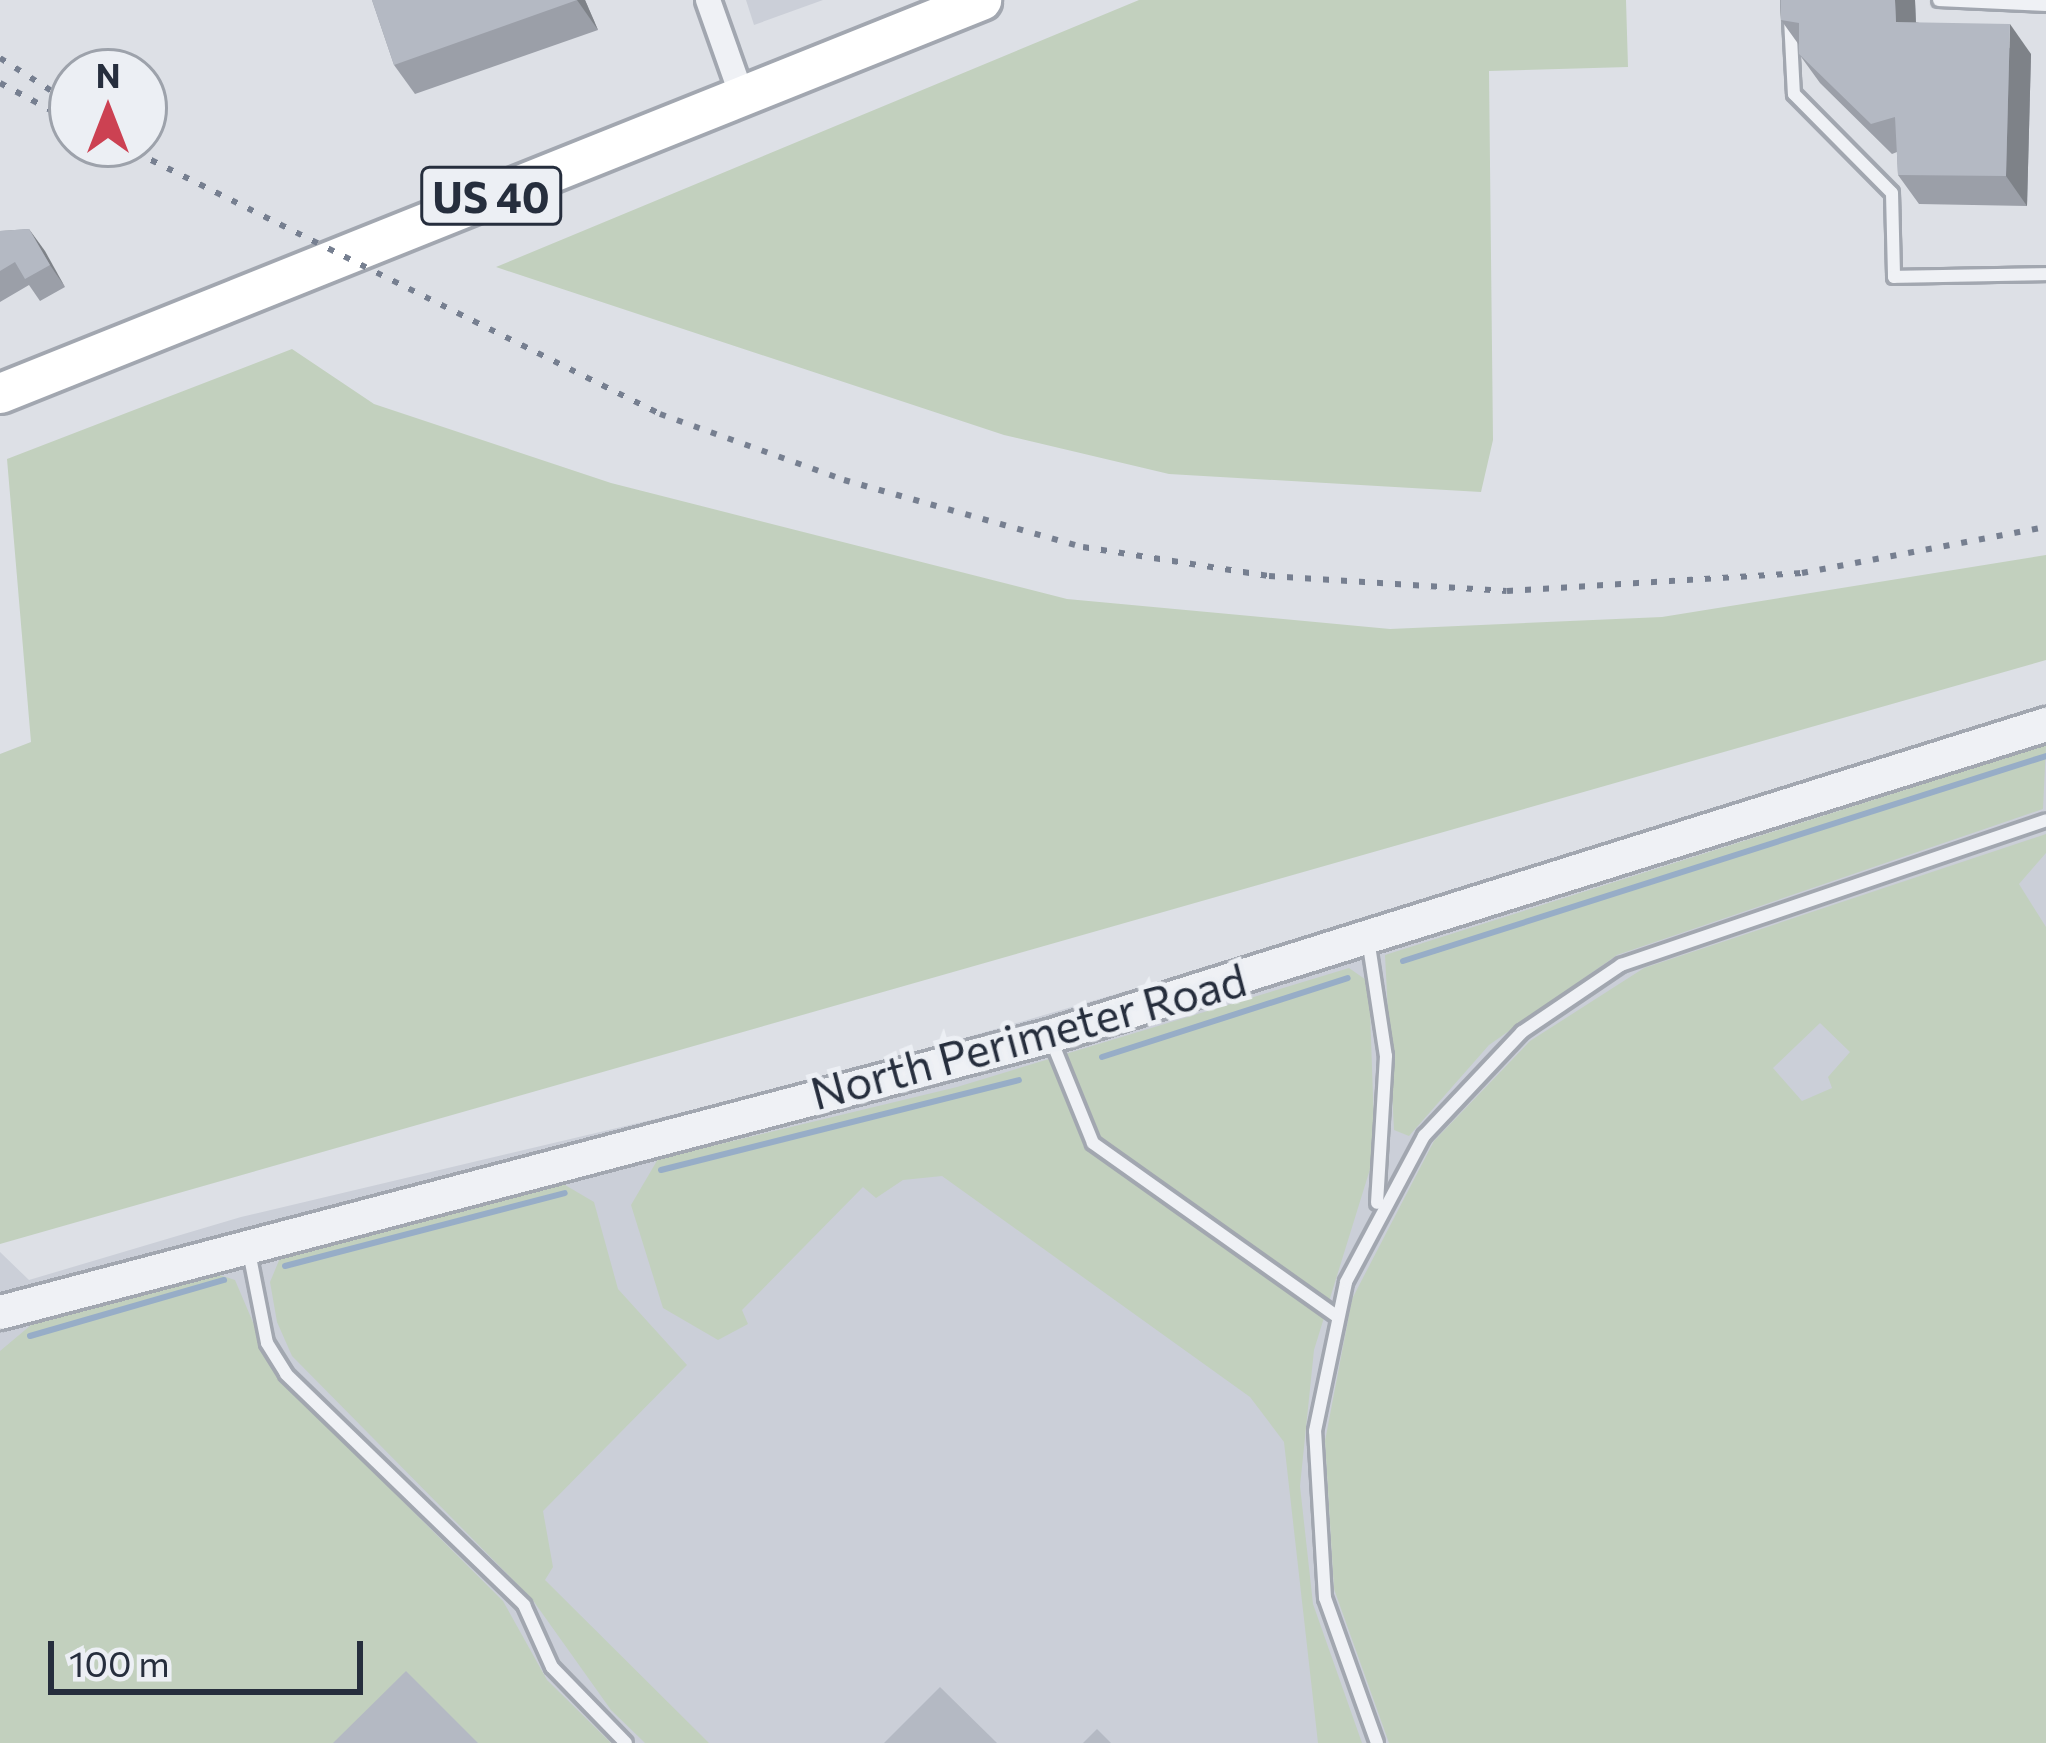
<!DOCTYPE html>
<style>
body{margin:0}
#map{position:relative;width:2046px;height:1743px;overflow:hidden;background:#dde0e6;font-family:Commissioner,sans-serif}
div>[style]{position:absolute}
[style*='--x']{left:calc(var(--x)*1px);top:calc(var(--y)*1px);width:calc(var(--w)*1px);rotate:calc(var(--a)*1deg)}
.built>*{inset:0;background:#cbcfd8}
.green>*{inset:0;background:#c2d0be}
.stream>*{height:6px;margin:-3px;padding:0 3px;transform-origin:3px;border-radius:3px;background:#97adc7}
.roads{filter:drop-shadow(3px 0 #a2a7b0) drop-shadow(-3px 0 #a2a7b0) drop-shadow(0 3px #a2a7b0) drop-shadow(0 -3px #a2a7b0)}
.service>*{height:12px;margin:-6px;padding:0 6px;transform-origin:6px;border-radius:6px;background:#eff1f5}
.minor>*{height:24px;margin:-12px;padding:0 12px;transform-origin:12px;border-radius:12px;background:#eff1f5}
.tertiary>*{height:33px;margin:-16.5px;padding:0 16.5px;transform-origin:16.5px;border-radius:16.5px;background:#eff1f5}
.primary>*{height:39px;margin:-19.5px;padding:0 19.5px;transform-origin:19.5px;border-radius:19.5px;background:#fff}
.rail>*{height:6px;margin-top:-3px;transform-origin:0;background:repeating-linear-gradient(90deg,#767f90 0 6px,transparent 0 18px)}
.wall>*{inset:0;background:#9b9fa8}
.shaded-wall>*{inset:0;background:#7e8288}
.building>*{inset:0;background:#b4b9c3}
span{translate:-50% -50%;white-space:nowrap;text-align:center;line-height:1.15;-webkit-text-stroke:10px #eceff4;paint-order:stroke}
.shield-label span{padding:3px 9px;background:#eceff4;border:3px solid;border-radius:9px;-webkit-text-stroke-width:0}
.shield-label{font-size:42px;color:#262e3d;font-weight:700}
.street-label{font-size:45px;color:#262e3d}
.north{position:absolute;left:48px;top:48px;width:120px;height:120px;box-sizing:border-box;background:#eceff4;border:3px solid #9da2ab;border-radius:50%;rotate:0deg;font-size:33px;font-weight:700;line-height:48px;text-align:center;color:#262e3d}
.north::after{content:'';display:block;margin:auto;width:42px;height:54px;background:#cc4152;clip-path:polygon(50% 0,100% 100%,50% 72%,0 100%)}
.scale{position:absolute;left:48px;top:1641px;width:315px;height:54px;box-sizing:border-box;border:6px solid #262e3d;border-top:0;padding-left:15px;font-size:36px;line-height:42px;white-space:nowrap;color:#262e3d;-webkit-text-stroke:9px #eceff4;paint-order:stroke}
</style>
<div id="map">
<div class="built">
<i style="clip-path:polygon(746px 0,823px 0,754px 25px)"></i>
<i style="clip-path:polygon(2046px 704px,2046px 1743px,0 1743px,0 1252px,29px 1280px,241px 1217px,824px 1079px,1364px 922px)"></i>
</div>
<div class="green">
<i style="clip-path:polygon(1139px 0,1626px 0,1628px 67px,1489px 71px,1493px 440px,1481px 492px,1169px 474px,1004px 435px,496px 267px)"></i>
<i style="clip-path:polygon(292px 349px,374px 404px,611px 483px,1067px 599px,1390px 629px,1662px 617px,2046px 555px,2046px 660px,0 1244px,0 754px,31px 742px,7px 459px)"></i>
<i style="clip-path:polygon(2046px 745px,2043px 809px,1617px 955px,1489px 1045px,1409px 1136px,1394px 1130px,1385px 955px)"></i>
<i style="clip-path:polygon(evenodd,2046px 834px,2046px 853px,2019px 884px,2046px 927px,2046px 1743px,1389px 1743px,1334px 1589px,1325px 1441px,1352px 1299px,1434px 1141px,1530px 1041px,1644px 968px,2046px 834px,1820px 1023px,1850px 1052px,1828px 1077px,1832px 1088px,1802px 1101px,1773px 1068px,1820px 1023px)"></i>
<i style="clip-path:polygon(1349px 968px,1369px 982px,1375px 1153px,1314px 1350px,1300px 1486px,1313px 1604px,1362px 1743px,1318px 1743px,1284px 1442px,1250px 1397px,942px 1176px,903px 1180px,876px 1198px,863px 1187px,742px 1310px,748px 1324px,718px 1340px,663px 1308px,631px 1205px,658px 1159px,957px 1087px)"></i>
<i style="clip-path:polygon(560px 1182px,594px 1202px,618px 1289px,687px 1365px,543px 1511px,553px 1567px,545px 1580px,709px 1743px,645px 1743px,611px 1710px,532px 1599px,292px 1356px,277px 1322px,270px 1282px,285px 1246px)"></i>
<i style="clip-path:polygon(204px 1270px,235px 1280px,275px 1374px,503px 1601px,547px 1680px,611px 1743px,0 1743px,0 1351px,37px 1320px)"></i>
</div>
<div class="stream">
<i style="--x:1403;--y:961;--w:675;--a:-17.68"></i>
<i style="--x:1102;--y:1057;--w:258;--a:-17.8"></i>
<i style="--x:661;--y:1170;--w:369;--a:-14.1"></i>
<i style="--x:285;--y:1266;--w:289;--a:-14.6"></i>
<i style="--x:30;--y:1336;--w:202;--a:-16.1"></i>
</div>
<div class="roads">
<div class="service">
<i style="--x:1789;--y:0;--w:94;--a:87"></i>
<i style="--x:1794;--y:94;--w:139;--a:45.3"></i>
<i style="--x:1892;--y:193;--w:84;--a:88.6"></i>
<i style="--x:1894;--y:277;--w:152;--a:-1.1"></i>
<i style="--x:1939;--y:0;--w:107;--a:2.7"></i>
<i style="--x:1368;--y:939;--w:118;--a:81.3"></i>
<i style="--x:1386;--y:1056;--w:147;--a:93.5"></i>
<i style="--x:1050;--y:1037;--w:114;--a:67.9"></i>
<i style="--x:1093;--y:1143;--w:298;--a:35.4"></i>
<i style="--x:248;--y:1247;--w:98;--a:78.8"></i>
<i style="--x:267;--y:1343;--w:36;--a:58"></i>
<i style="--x:286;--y:1374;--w:332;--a:44.1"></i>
<i style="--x:524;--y:1605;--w:68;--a:65.7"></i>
<i style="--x:552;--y:1667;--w:106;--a:45.8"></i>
<i style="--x:1377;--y:1743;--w:154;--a:-109.7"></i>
<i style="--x:1325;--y:1598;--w:167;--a:-93.4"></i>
<i style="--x:1315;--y:1431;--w:152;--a:-78.2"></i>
<i style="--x:1346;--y:1282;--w:166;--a:-61.9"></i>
<i style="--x:1424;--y:1136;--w:143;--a:-46.7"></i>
<i style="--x:1522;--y:1032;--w:120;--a:-34.1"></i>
<i style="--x:1621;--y:965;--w:449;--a:-18.8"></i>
</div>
<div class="minor">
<i style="--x:708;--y:0;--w:102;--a:70.5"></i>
</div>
<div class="tertiary">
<i style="--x:0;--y:1312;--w:1085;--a:-14.74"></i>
<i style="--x:1049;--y:1036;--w:1045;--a:-17.38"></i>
</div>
<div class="primary">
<i style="--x:0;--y:393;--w:1057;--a:-21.83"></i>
</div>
</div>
<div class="rail">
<i style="--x:0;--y:58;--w:85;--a:32.6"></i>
<i style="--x:0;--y:83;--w:66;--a:28.1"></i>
<i style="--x:119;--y:144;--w:605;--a:26.52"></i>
<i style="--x:660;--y:414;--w:195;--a:19.7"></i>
<i style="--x:844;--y:480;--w:248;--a:15.7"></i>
<i style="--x:1083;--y:547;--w:188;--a:8.9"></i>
<i style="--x:1269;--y:576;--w:238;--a:3.6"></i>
<i style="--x:1507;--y:591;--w:296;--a:-3.5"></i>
<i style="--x:1802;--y:573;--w:248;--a:-10.7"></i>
</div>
<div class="wall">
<i style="clip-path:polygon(372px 0,585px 0,598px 30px,415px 94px,394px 65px)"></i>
<i style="clip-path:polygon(1781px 0,1915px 0,1916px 22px,2031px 54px,2027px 206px,1919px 204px,1898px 175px,1897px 152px,1892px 154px,1820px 83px,1799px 54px,1799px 45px,1781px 20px)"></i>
<i style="clip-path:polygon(29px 229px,65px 287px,40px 301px,29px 285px,0 302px,0 231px)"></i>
</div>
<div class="shaded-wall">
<i style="clip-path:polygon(577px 0,585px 0,598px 30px)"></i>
<i style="clip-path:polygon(1895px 0,1915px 0,1917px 52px,1896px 22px)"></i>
<i style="clip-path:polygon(2010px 24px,2031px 54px,2027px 206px,2006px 176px)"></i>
<i style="clip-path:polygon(29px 229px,45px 251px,65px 287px,50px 265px)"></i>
</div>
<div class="building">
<i style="clip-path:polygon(372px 0,577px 0,394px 65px)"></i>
<i style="clip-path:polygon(1781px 0,1895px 0,1896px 22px,2010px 24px,2006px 176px,1898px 175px,1895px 117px,1871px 124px,1799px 54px,1799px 23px,1781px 20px)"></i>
<i style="clip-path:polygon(29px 229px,50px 265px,25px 279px,15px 262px,0 271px,0 231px)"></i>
<i style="clip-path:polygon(406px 1671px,478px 1743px,333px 1743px)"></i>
<i style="clip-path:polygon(940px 1687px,997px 1743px,884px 1743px)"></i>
<i style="clip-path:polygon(1097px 1729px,1111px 1743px,1083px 1743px)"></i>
</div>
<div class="shield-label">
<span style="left:491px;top:196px">US 40</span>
</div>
<div class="street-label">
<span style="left:1028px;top:1035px;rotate:-15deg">North Perimeter Road</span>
</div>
<div class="north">N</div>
<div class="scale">100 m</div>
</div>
